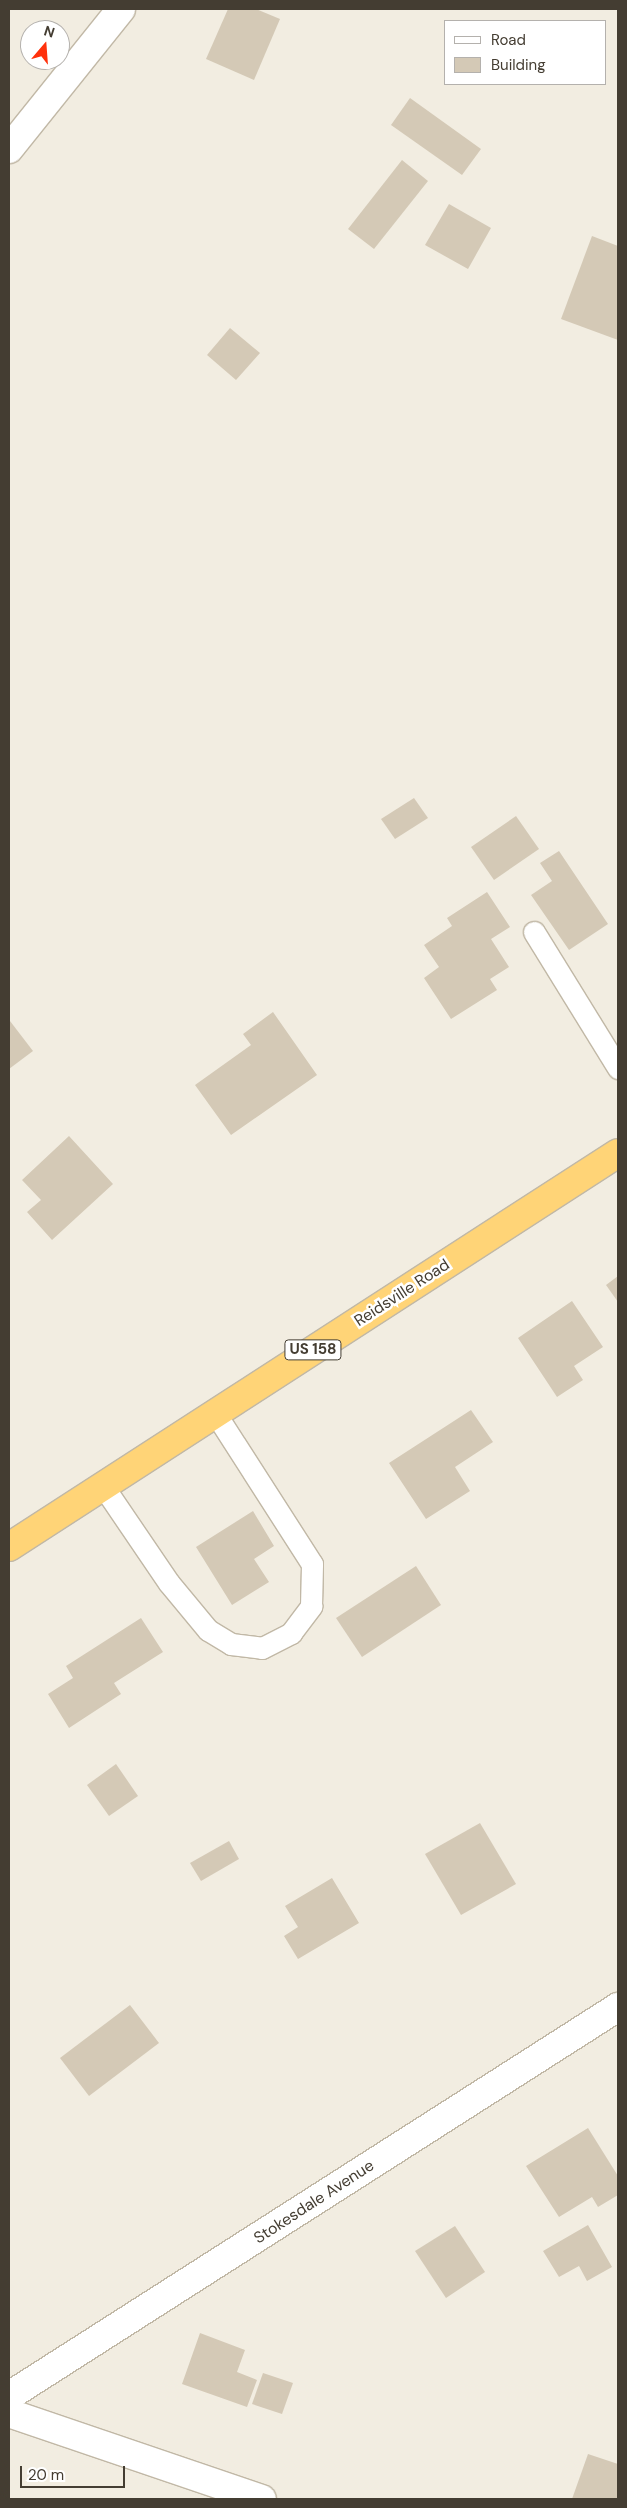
<!DOCTYPE html>
<style>
body{margin:0}
#map{position:relative;width:627px;height:2508px;overflow:hidden;background:#f2ede1;font-family:"DM Sans",sans-serif}
div>[style]{position:absolute}
[style*='--x']{left:calc(var(--x)*1px);top:calc(var(--y)*1px);width:calc(var(--w)*1px);rotate:calc(var(--a)*1deg)}
.building>*{inset:0;background:#d4c9b6}
.roads{filter:drop-shadow(1px 0 #c1b8a6) drop-shadow(-1px 0 #c1b8a6) drop-shadow(0 1px #c1b8a6) drop-shadow(0 -1px #c1b8a6)}
.service>*{height:21px;margin:-10.5px;padding:0 10.5px;transform-origin:10.5px;border-radius:10.5px;background:#fff}
.minor>*{height:28px;margin:-14px;padding:0 14px;transform-origin:14px;border-radius:14px;background:#fff}
.tertiary>*{height:28px;margin:-14px;padding:0 14px;transform-origin:14px;border-radius:14px;background:#fff}
.trunk>*{height:28px;margin:-14px;padding:0 14px;transform-origin:14px;border-radius:14px;background:#ffd477}
span{translate:-50% -50%;white-space:nowrap;text-align:center;line-height:1.15;-webkit-text-stroke:5px #fff;paint-order:stroke}
.shield-label span{padding:1px 4px;background:#fff;border:1px solid;border-radius:4px;-webkit-text-stroke-width:0}
.shield-label{font-size:15px;color:#443d32;font-weight:700}
.street-label{font-size:16px;color:#443d32}
.frame{position:absolute;inset:0;border:10px solid #443d32;pointer-events:none}
.legend{position:absolute;left:444px;top:20px;width:162px;height:65px;box-sizing:border-box;background:#fff;border:1px solid #b4b1ad;margin:0;padding:6px 9px;list-style:none;font-size:15px;color:#443d32}
.legend li{display:flex;align-items:center;gap:10px;height:25px}
.legend b{width:25px;border:1px solid #b4b1ad}
.north{position:absolute;left:20px;top:20px;width:50px;height:50px;box-sizing:border-box;background:#fff;border:1px solid #b4b1ad;border-radius:50%;rotate:18deg;font-size:14px;font-weight:700;line-height:20px;text-align:center;color:#443d32}
.north::after{content:'';display:block;margin:auto;width:18px;height:22px;background:#ff310c;clip-path:polygon(50% 0,100% 100%,50% 72%,0 100%)}
.scale{position:absolute;left:20px;top:2466px;width:105px;height:22px;box-sizing:border-box;border:2px solid #443d32;border-top:0;padding-left:6px;font-size:15px;line-height:18px;white-space:nowrap;color:#443d32;-webkit-text-stroke:4px #fff;paint-order:stroke}
</style>
<div id="map">
<div class="building">
<i style="clip-path:polygon(228px 9px,256px 9px,280px 19px,254px 80px,206px 59px)"></i>
<i style="clip-path:polygon(410px 98px,481px 149px,462px 175px,391px 125px)"></i>
<i style="clip-path:polygon(402px 160px,428px 181px,374px 249px,348px 229px)"></i>
<i style="clip-path:polygon(449px 204px,491px 228px,468px 269px,425px 245px)"></i>
<i style="clip-path:polygon(592px 236px,618px 246px,618px 340px,561px 319px)"></i>
<i style="clip-path:polygon(230px 328px,260px 353px,236px 380px,207px 355px)"></i>
<i style="clip-path:polygon(414px 798px,428px 818px,395px 839px,381px 819px)"></i>
<i style="clip-path:polygon(516px 816px,539px 849px,494px 880px,471px 847px)"></i>
<i style="clip-path:polygon(559px 851px,608px 924px,569px 950px,531px 895px,552px 881px,540px 863px)"></i>
<i style="clip-path:polygon(487px 892px,510px 927px,491px 939px,509px 967px,490px 979px,497px 990px,451px 1019px,424px 978px,439px 967px,424px 945px,452px 926px,447px 918px)"></i>
<i style="clip-path:polygon(273px 1012px,317px 1075px,231px 1135px,195px 1085px,251px 1045px,243px 1034px)"></i>
<i style="clip-path:polygon(10px 1021px,33px 1051px,9px 1069px,9px 1023px)"></i>
<i style="clip-path:polygon(69px 1136px,113px 1184px,52px 1240px,27px 1212px,41px 1200px,22px 1180px)"></i>
<i style="clip-path:polygon(618px 1276px,618px 1302px,606px 1285px)"></i>
<i style="clip-path:polygon(572px 1301px,603px 1347px,574px 1366px,583px 1380px,557px 1397px,518px 1338px)"></i>
<i style="clip-path:polygon(471px 1410px,493px 1442px,455px 1467px,470px 1491px,426px 1519px,389px 1463px)"></i>
<i style="clip-path:polygon(253px 1511px,274px 1546px,254px 1559px,269px 1582px,232px 1605px,196px 1547px)"></i>
<i style="clip-path:polygon(416px 1566px,441px 1605px,362px 1657px,336px 1618px)"></i>
<i style="clip-path:polygon(141px 1618px,163px 1652px,114px 1683px,121px 1694px,69px 1728px,48px 1694px,73px 1678px,66px 1666px)"></i>
<i style="clip-path:polygon(116px 1764px,138px 1796px,109px 1816px,87px 1785px)"></i>
<i style="clip-path:polygon(480px 1823px,516px 1884px,461px 1915px,425px 1854px)"></i>
<i style="clip-path:polygon(229px 1841px,239px 1859px,201px 1881px,190px 1863px)"></i>
<i style="clip-path:polygon(332px 1878px,359px 1923px,298px 1959px,284px 1936px,298px 1927px,285px 1906px)"></i>
<i style="clip-path:polygon(130px 2005px,159px 2043px,89px 2096px,60px 2058px)"></i>
<i style="clip-path:polygon(588px 2128px,618px 2176px,618px 2195px,598px 2207px,592px 2197px,559px 2217px,526px 2166px)"></i>
<i style="clip-path:polygon(588px 2225px,612px 2267px,587px 2281px,579px 2266px,559px 2277px,543px 2251px)"></i>
<i style="clip-path:polygon(455px 2226px,485px 2272px,446px 2298px,415px 2251px)"></i>
<i style="clip-path:polygon(200px 2333px,245px 2350px,237px 2372px,257px 2380px,247px 2407px,182px 2384px)"></i>
<i style="clip-path:polygon(263px 2373px,293px 2383px,282px 2414px,252px 2404px)"></i>
<i style="clip-path:polygon(588px 2454px,618px 2464px,618px 2499px,572px 2499px)"></i>
</div>
<div class="roads">
<div class="service">
<i style="--x:534;--y:932;--w:160;--a:58.3"></i>
<i style="--x:103;--y:1486;--w:117;--a:55.8"></i>
<i style="--x:169;--y:1583;--w:61;--a:50.3"></i>
<i style="--x:208;--y:1630;--w:27;--a:31"></i>
<i style="--x:231;--y:1644;--w:31;--a:7"></i>
<i style="--x:262;--y:1648;--w:33;--a:-27"></i>
<i style="--x:291;--y:1633;--w:34;--a:-53"></i>
<i style="--x:311;--y:1606;--w:42;--a:-88.6"></i>
<i style="--x:312;--y:1564;--w:179;--a:-122.7"></i>
</div>
<div class="minor">
<i style="--x:9;--y:2396;--w:723;--a:-32.57"></i>
<i style="--x:9;--y:2413;--w:267;--a:18.8"></i>
</div>
<div class="tertiary">
<i style="--x:9;--y:149;--w:179;--a:-51.3"></i>
</div>
<div class="trunk">
<i style="--x:9;--y:1547;--w:725;--a:-32.9"></i>
</div>
</div>
<div class="shield-label">
<span style="left:313px;top:1350px">US 158</span>
</div>
<div class="street-label">
<span style="left:402px;top:1293px;rotate:-33deg">Reidsville Road</span>
<span style="left:314px;top:2202px;rotate:-33deg">Stokesdale Avenue</span>
</div>
<div class="frame"></div>
<ul class="legend">
<li><b style="height:6px;background:#fff"></b>Road</li>
<li><b style="height:14px;background:#d4c9b6"></b>Building</li>
</ul>
<div class="north">N</div>
<div class="scale">20 m</div>
</div>
